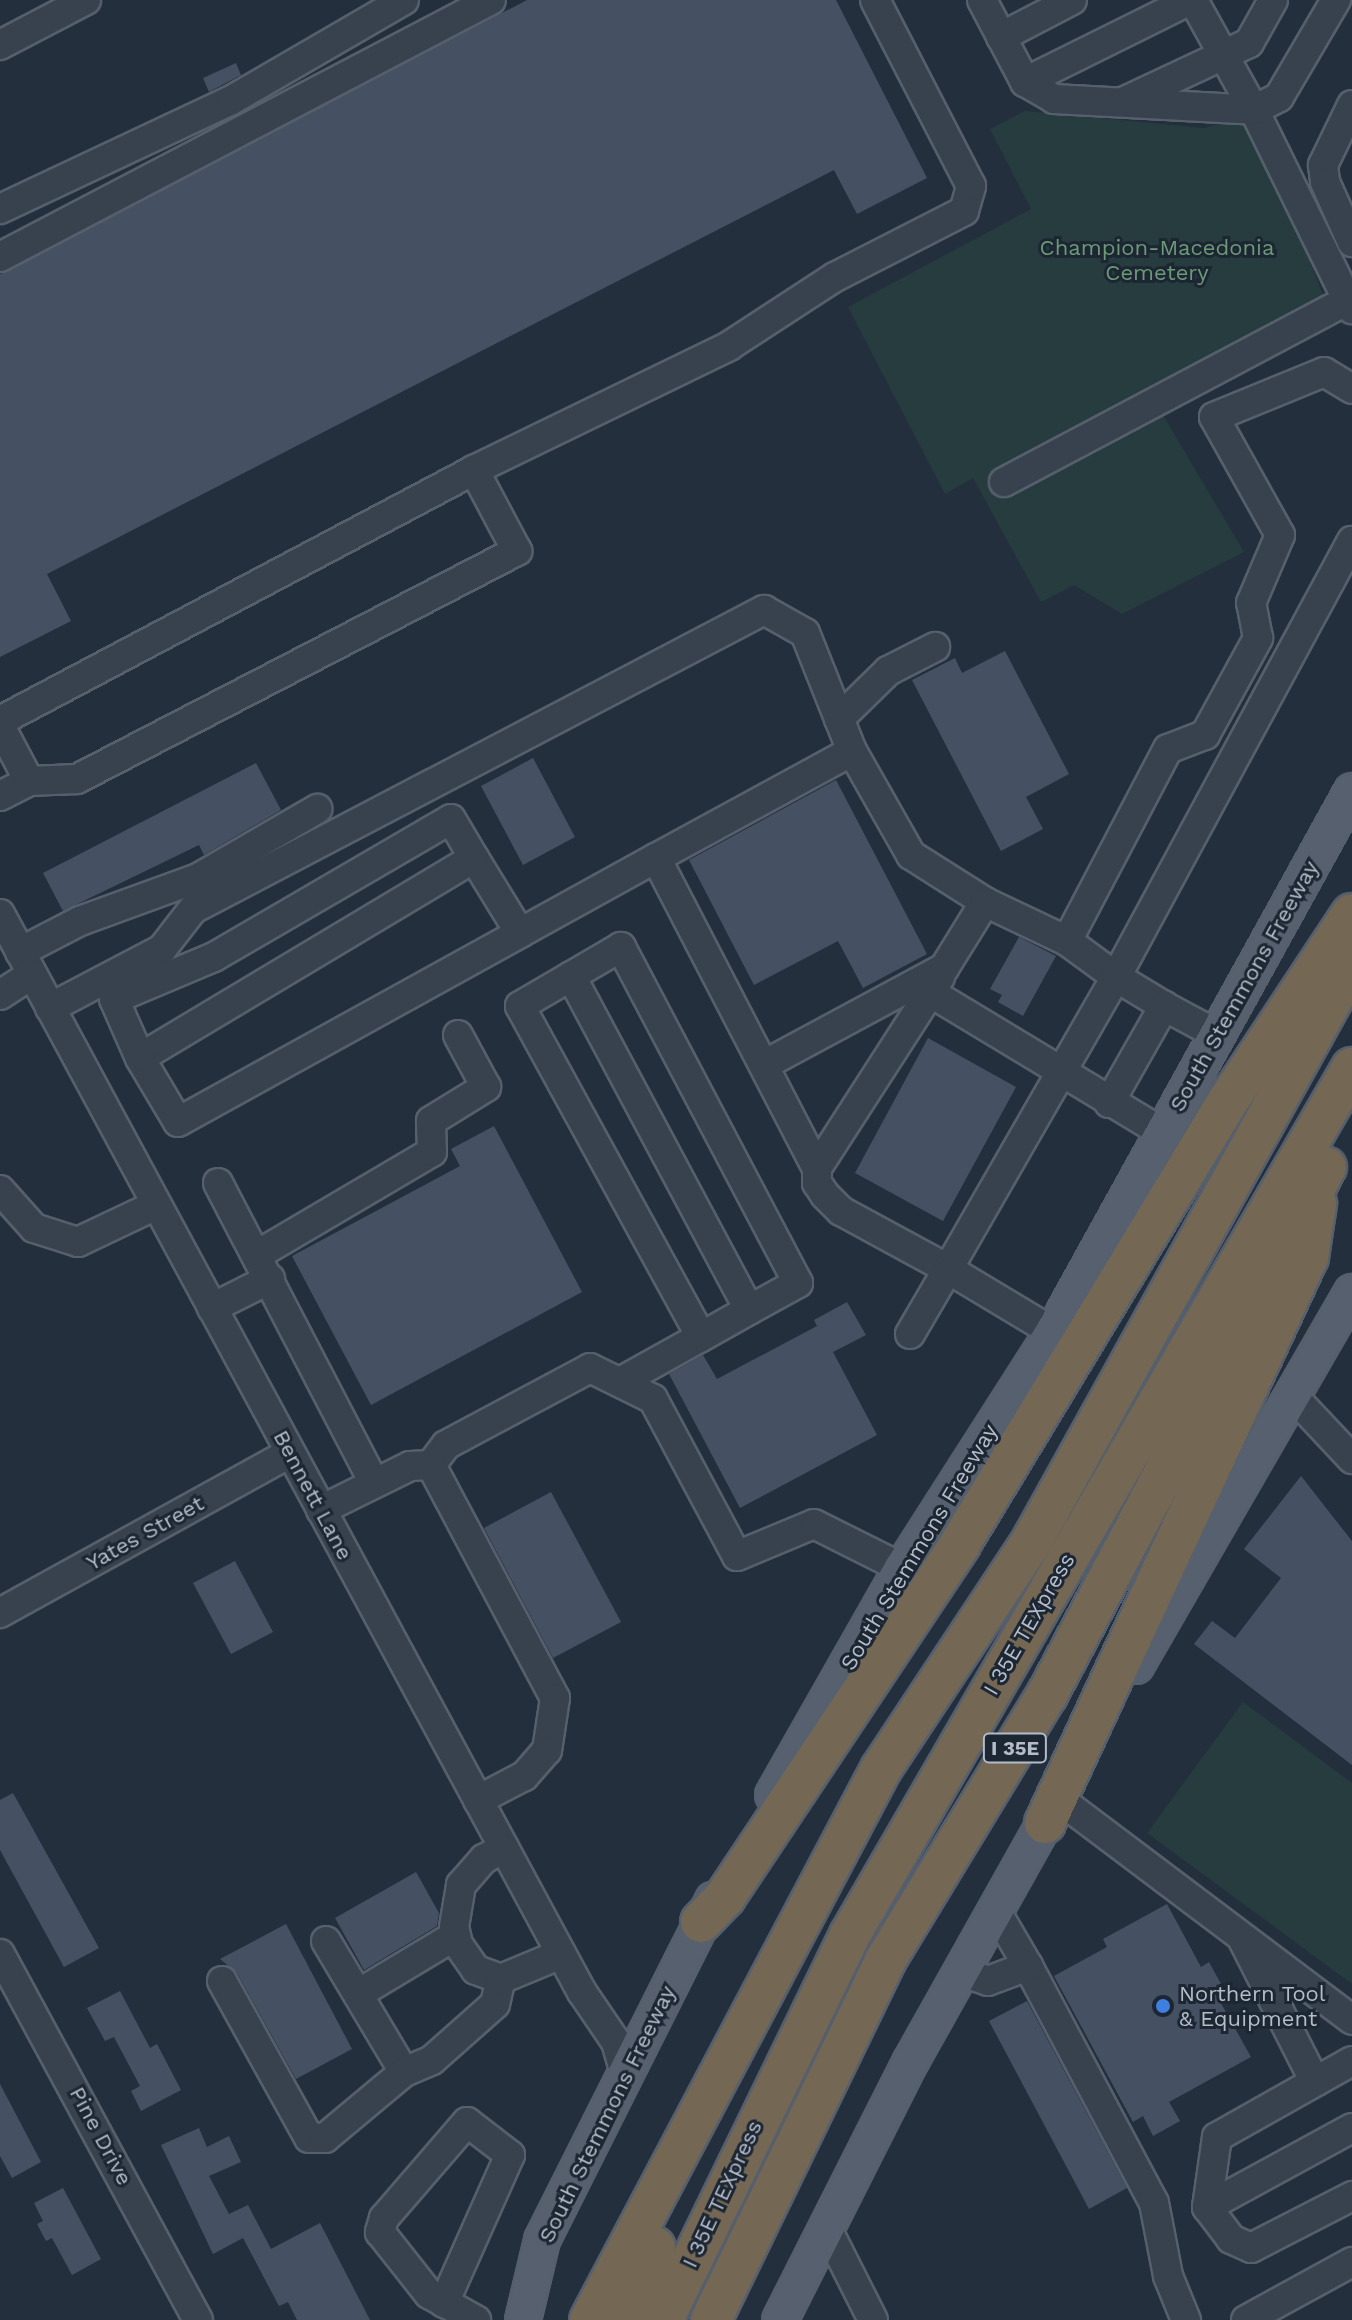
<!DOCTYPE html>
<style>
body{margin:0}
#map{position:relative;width:1352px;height:2320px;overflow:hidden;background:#242f3e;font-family:"Work Sans",sans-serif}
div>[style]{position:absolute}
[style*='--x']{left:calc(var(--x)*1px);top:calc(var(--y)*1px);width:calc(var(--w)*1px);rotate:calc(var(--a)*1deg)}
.green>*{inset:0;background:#263c3f}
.building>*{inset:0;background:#455162}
.roads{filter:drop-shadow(2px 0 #565f6c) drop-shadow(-2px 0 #565f6c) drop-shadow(0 2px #565f6c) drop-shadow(0 -2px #565f6c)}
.minor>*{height:28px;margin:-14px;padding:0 14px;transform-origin:14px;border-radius:14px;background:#38414e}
.major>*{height:34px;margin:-17px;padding:0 17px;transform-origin:17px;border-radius:17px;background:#56606e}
.highway>*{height:40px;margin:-20px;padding:0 20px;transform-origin:20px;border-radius:20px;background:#746855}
.dots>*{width:22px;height:22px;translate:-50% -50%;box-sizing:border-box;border:4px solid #1d2633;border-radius:50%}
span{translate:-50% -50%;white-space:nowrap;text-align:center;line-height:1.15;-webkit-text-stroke:6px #1d2633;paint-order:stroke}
.shield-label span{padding:2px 6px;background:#1d2633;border:2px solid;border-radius:6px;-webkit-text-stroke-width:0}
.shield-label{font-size:20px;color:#b4bcc9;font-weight:700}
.park-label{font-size:22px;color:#6b9a76}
.street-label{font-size:22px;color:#b4bcc9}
.poi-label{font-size:22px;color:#b4bcc9}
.left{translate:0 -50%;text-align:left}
</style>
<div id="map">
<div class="green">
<i style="clip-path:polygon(1025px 111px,1204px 128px,1243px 117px,1298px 232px,1335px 325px,1160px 410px,1244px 552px,1122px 614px,1074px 585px,1041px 602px,973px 478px,945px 494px,848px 307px,1031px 209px,990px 129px)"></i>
<i style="clip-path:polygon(1243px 1702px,1352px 1783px,1352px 1984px,1147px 1833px)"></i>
</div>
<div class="building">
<i style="clip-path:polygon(527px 0,836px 0,927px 178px,857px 214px,834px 170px,47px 574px,71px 621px,0 657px,0 274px)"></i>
<i style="clip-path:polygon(236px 63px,241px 75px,209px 92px,203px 78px)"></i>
<i style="clip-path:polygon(1005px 651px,1069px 774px,1026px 797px,1043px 829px,1001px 851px,912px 680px,955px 658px,962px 673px)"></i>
<i style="clip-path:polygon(533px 758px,575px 837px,523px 865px,481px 786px)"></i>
<i style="clip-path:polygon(256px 763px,281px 810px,204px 855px,199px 845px,63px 911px,43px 873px)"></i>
<i style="clip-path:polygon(836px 780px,927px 954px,863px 988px,838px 941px,754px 985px,689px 860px)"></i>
<i style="clip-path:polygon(1019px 937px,1056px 956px,1023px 1016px,998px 1002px,1002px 995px,990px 989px)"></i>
<i style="clip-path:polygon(928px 1038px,1016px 1087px,943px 1221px,855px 1173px)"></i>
<i style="clip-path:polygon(494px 1126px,582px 1292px,371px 1405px,292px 1256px,460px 1166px,451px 1149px)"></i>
<i style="clip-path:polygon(847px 1302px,866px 1335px,833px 1352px,877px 1435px,740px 1508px,669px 1374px,703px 1355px,717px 1379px,817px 1326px,814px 1320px)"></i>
<i style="clip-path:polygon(1301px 1476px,1352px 1541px,1352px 1765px,1194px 1644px,1212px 1621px,1235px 1638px,1281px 1578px,1244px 1549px)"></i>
<i style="clip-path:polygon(551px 1492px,621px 1622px,553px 1658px,484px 1528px)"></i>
<i style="clip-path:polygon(235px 1561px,273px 1632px,231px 1654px,193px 1583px)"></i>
<i style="clip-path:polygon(13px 1793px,99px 1948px,64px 1967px,0 1850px,0 1800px)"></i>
<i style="clip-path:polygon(416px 1872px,439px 1913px,437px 1926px,364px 1970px,335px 1918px)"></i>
<i style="clip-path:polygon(1167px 1904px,1201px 1967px,1209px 1962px,1221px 1984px,1213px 1989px,1251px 2057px,1169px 2102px,1180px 2121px,1153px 2136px,1143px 2116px,1133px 2122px,1054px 1976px,1107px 1947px,1103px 1939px)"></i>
<i style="clip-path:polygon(286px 1924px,352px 2049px,296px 2079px,237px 1973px,220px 1959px)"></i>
<i style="clip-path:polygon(120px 1991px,150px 2048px,157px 2044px,181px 2090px,141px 2111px,131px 2091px,140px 2086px,114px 2037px,105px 2041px,87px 2008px)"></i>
<i style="clip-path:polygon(1027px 2001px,1127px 2188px,1089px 2209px,989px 2021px)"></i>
<i style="clip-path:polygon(0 2084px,41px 2162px,12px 2178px,0 2156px)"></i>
<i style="clip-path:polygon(199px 2128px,207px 2147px,229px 2136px,241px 2162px,209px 2176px,229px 2214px,248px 2205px,271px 2249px,320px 2223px,370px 2320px,297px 2320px,288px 2302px,279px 2306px,243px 2238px,213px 2254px,161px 2145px)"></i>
<i style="clip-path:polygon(63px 2188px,101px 2259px,72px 2275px,52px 2238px,46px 2241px,37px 2224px,43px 2221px,34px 2203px)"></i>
</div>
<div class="roads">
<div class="minor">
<i style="--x:982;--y:0;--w:93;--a:62.3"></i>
<i style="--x:1025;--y:82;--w:34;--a:30"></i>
<i style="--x:1054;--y:99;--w:200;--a:3.1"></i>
<i style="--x:1254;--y:110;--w:222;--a:63.8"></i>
<i style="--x:1193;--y:0;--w:126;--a:61"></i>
<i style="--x:1254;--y:110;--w:28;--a:-27"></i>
<i style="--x:1279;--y:97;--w:113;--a:-59.6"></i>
<i style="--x:1001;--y:37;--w:80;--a:-27.5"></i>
<i style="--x:0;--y:45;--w:97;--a:-27.6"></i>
<i style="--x:1025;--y:82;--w:184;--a:-26.4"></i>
<i style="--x:1123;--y:102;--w:139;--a:-25.1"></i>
<i style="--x:1249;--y:43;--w:49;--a:-60.8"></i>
<i style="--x:1352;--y:105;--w:67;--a:115.8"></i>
<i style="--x:1323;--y:165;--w:17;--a:83"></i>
<i style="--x:1325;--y:182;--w:66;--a:65.8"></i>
<i style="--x:0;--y:209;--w:254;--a:-25.2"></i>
<i style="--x:230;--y:101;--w:201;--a:-30.1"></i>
<i style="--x:0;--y:257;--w:554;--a:-27.63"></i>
<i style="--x:1004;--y:482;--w:387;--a:-27.9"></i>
<i style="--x:839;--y:719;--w:69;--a:-44.4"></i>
<i style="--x:888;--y:671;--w:53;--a:-27.1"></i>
<i style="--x:0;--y:721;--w:536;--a:-27.9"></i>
<i style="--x:474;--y:470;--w:284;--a:-25.9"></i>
<i style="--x:729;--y:346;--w:126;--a:-33.1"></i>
<i style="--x:835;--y:277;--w:145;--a:-27.1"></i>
<i style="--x:964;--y:211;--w:26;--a:-74"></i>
<i style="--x:971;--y:186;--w:209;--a:-117.3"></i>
<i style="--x:0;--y:726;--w:62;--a:62.2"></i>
<i style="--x:0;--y:796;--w:33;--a:-27"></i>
<i style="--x:29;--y:781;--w:48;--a:-2.4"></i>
<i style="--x:77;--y:779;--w:496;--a:-27.4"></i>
<i style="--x:517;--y:551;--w:92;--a:-118"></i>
<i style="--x:656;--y:858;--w:223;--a:-28.6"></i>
<i style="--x:852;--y:751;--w:120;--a:60.4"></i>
<i style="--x:911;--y:855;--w:88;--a:32.4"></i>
<i style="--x:985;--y:902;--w:78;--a:121.8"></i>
<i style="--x:944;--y:968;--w:204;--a:151.7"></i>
<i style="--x:0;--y:914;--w:1225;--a:61.64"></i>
<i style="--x:582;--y:1992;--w:60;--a:55.8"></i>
<i style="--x:616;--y:2042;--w:33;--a:74"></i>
<i style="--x:520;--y:933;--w:88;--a:-121.5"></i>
<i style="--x:474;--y:858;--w:389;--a:149.1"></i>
<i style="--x:140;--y:1058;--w:74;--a:59.3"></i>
<i style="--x:178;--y:1122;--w:391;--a:-28.9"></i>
<i style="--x:520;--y:933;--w:155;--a:-28.9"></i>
<i style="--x:656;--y:858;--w:349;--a:62.6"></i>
<i style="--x:817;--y:1168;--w:15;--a:90"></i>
<i style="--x:817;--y:1183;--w:14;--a:56"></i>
<i style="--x:825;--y:1195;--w:23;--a:45"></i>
<i style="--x:841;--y:1211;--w:122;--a:28.5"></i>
<i style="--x:948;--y:1269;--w:337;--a:-60.1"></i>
<i style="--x:1116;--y:977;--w:61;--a:-143.7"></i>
<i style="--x:1067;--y:941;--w:91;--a:-154.6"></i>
<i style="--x:1067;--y:941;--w:217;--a:-62.3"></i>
<i style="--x:1168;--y:749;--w:40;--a:-21"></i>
<i style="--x:1205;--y:735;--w:111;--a:-61.3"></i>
<i style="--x:1258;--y:638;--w:36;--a:-101"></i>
<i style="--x:1251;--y:603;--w:74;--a:-66.9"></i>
<i style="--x:1280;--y:535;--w:135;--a:-119.2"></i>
<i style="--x:1214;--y:417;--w:119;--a:-22.2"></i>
<i style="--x:1324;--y:372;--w:33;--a:31"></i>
<i style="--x:20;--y:952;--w:68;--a:-27.3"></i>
<i style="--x:80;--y:921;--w:126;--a:-20"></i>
<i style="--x:198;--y:878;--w:138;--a:-30.1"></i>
<i style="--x:571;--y:976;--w:378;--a:61.9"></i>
<i style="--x:933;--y:994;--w:269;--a:31.1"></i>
<i style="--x:0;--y:995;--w:38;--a:-33"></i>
<i style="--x:1164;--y:1006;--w:56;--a:-148.9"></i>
<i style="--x:1116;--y:977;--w:496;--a:-61.6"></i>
<i style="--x:50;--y:1008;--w:127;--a:-27.8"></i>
<i style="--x:162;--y:949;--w:51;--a:-52.2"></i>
<i style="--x:193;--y:909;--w:645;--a:-27.64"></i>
<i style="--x:764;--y:610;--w:47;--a:29.3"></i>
<i style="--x:805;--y:633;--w:127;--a:68.3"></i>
<i style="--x:140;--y:1058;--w:64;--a:-113.8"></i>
<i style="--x:114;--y:999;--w:108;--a:-22.8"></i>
<i style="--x:214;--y:957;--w:274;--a:-30.2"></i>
<i style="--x:451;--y:819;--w:45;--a:59.5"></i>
<i style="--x:1109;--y:1103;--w:112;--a:-60.4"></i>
<i style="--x:1164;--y:1006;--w:61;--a:28.2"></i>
<i style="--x:817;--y:1168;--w:227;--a:-57.2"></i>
<i style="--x:218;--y:1183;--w:338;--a:62.5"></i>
<i style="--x:0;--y:1190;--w:51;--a:48.2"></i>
<i style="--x:34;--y:1228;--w:46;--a:17.7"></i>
<i style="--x:78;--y:1242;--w:86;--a:-25.4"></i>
<i style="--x:257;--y:1255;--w:203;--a:-30.5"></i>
<i style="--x:432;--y:1152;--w:31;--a:-92"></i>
<i style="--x:431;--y:1121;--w:65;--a:-31.7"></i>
<i style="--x:486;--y:1087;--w:59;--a:-118.3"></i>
<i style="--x:212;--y:1308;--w:65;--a:-26.6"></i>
<i style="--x:910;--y:1334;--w:75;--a:-59.7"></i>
<i style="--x:948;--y:1269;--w:122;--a:31"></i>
<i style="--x:620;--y:1382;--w:93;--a:-29.1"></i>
<i style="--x:701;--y:1337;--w:55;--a:-29.4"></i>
<i style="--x:749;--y:1310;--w:56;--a:-28.9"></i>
<i style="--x:798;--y:1283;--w:380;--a:-117.8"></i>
<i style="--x:621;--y:947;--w:117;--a:149.7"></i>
<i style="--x:520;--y:1006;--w:377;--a:61.3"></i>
<i style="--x:1292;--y:1395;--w:88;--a:46.8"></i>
<i style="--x:431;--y:1465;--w:25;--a:-53"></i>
<i style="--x:446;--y:1445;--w:163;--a:-28.1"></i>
<i style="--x:590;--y:1368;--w:70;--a:26.2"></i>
<i style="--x:653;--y:1399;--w:178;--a:61.9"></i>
<i style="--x:737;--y:1556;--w:83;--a:-22.6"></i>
<i style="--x:814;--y:1524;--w:98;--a:26.6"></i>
<i style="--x:321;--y:1510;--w:99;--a:-26.3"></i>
<i style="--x:410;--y:1466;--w:21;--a:-3"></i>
<i style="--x:431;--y:1465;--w:264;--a:62"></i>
<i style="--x:555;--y:1698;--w:53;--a:98.7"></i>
<i style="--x:547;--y:1750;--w:35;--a:131"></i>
<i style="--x:524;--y:1776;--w:52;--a:152.4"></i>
<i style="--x:0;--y:1613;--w:331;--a:-28.9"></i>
<i style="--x:1059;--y:1799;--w:367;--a:37"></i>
<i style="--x:1243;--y:1940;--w:159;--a:63.1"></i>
<i style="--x:326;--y:1941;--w:152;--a:59.2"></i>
<i style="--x:0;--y:1954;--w:416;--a:61.6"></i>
<i style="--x:1028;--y:1966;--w:268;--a:62"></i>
<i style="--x:1154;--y:2203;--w:74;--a:79.1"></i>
<i style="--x:1168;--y:2276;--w:48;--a:67.8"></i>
<i style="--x:961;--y:1972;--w:28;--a:18"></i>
<i style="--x:988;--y:1981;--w:43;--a:-20.6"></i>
<i style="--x:1028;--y:1966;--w:64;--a:-120.2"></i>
<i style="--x:501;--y:1979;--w:27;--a:-160"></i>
<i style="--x:476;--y:1970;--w:32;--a:-125"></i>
<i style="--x:458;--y:1944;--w:17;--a:-103"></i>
<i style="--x:454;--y:1927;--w:43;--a:-80.5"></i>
<i style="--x:461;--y:1885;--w:35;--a:-49"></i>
<i style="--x:484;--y:1859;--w:23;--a:-29"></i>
<i style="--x:222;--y:1981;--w:179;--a:61"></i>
<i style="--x:309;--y:2138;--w:16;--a:0"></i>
<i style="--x:325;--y:2138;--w:103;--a:-39.9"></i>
<i style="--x:404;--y:2072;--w:30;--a:-23"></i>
<i style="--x:432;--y:2060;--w:84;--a:-41.6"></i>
<i style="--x:495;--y:2004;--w:26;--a:-77"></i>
<i style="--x:501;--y:1979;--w:65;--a:-22.6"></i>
<i style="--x:358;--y:1994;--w:114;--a:-31"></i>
<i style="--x:1352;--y:2061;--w:155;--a:150.6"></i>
<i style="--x:1217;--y:2137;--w:71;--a:98.1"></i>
<i style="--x:1207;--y:2207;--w:40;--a:53"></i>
<i style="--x:1231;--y:2239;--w:22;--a:24"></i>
<i style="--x:1251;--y:2248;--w:114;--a:-27.2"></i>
<i style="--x:1207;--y:2207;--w:165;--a:-28.6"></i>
<i style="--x:826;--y:2227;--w:104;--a:63.2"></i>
<i style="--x:444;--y:2303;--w:162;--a:-66"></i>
<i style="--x:510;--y:2155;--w:54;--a:-142.5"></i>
<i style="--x:467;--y:2122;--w:127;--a:130.8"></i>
<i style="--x:384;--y:2218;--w:15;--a:106"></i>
<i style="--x:380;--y:2232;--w:79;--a:51.7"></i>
<i style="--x:429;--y:2294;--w:54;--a:29"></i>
<i style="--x:1246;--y:2320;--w:121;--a:-28.7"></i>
</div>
<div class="major">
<i style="--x:1136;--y:1666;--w:432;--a:-60"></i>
<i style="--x:773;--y:1795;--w:261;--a:-60.4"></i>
<i style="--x:902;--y:1568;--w:280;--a:-57.4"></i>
<i style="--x:1053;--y:1332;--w:618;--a:-61.07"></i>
<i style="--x:523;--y:2320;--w:82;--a:-76.6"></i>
<i style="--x:542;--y:2240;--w:381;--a:-63.3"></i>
<i style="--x:780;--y:2320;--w:290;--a:-63.2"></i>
<i style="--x:911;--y:2061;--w:298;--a:-60.7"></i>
</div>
<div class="highway">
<i style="--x:1045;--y:1823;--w:624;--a:-65.08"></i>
<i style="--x:1308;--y:1257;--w:54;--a:-81.4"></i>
<i style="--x:701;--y:1922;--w:35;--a:-46"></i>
<i style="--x:725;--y:1897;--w:424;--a:-56.3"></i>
<i style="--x:960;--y:1544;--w:518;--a:-58.83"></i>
<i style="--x:1228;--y:1101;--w:224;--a:-56.5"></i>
<i style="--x:590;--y:2320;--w:623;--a:-62.16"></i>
<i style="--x:881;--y:1769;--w:276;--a:-56.5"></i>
<i style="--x:1033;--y:1539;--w:658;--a:-60.98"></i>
<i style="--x:624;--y:2320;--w:79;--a:-67"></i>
<i style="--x:663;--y:2320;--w:428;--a:-64.1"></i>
<i style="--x:850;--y:1935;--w:1002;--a:-59.93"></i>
<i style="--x:711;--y:2320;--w:399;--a:-64.1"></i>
<i style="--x:885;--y:1961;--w:311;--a:-58.7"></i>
<i style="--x:1047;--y:1695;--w:597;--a:-62.15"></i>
</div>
</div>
<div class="dots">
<i style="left:1163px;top:2006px;background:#3f7fe0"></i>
</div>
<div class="shield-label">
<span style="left:1015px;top:1748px">I 35E</span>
</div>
<div class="park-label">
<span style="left:1157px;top:260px">Champion-Macedonia<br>Cemetery</span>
</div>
<div class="street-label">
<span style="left:1244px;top:986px;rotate:-61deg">South Stemmons Freeway</span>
<span style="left:313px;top:1495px;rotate:62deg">Bennett Lane</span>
<span style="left:145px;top:1533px;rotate:-29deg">Yates Street</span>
<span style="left:919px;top:1547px;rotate:-59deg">South Stemmons Freeway</span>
<span style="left:1029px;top:1624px;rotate:-60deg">I 35E TEXpress</span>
<span style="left:607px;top:2114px;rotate:-64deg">South Stemmons Freeway</span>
<span style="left:101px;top:2136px;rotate:62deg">Pine Drive</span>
<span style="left:722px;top:2194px;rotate:-65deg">I 35E TEXpress</span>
</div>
<div class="poi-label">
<span class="left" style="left:1179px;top:2006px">Northern Tool<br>&amp; Equipment</span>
</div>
</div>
